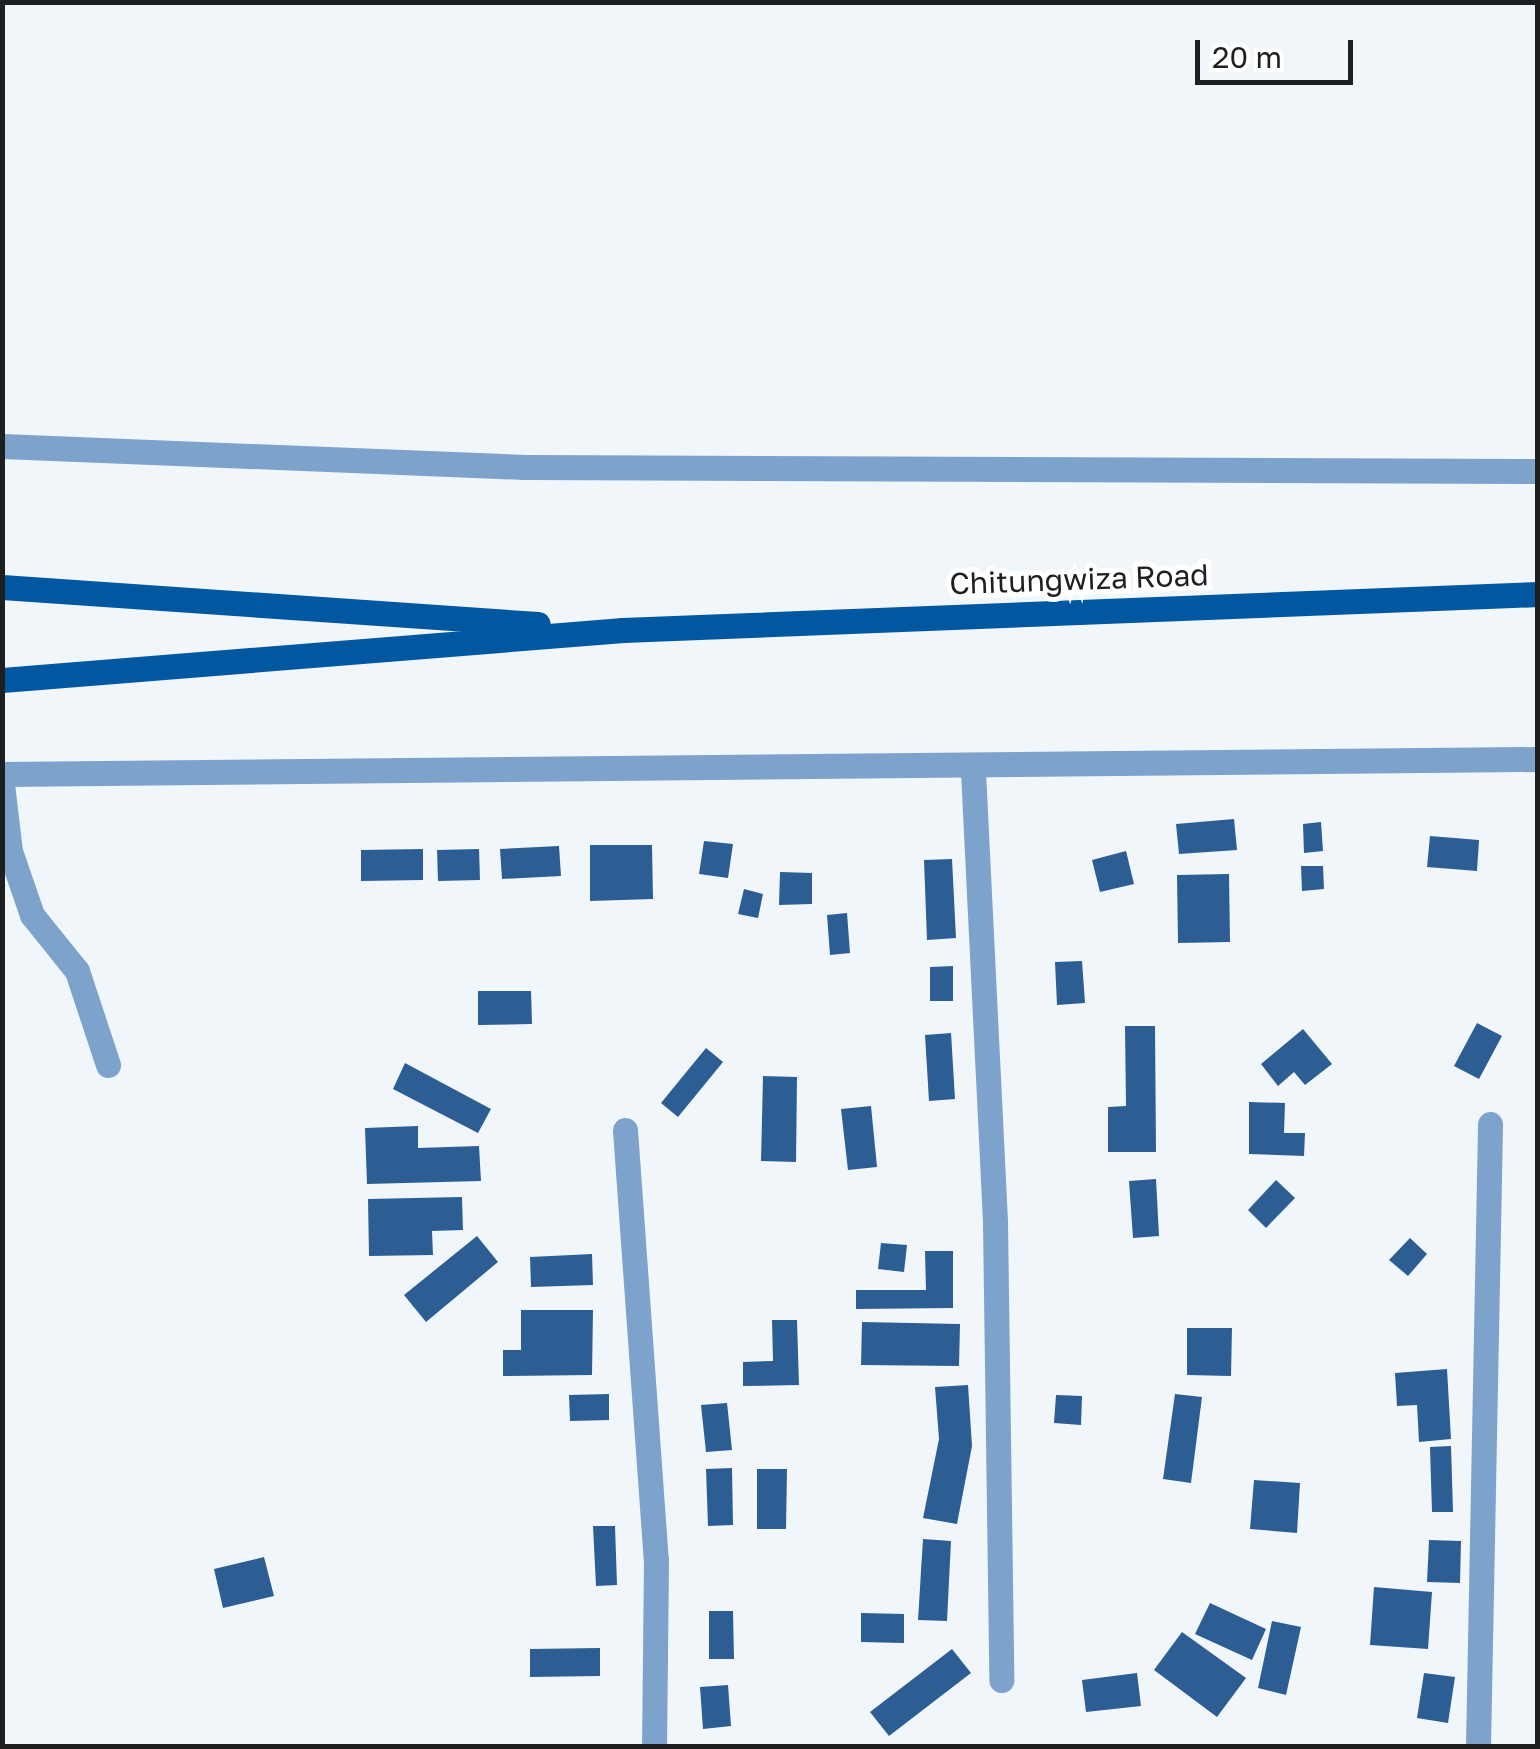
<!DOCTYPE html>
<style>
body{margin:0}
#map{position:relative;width:1540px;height:1749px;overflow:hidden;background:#f1f6fb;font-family:"Golos Text",sans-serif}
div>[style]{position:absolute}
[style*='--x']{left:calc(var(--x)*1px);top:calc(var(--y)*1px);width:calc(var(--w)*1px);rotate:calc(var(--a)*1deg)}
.building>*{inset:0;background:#2c5e93}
.lane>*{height:25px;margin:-12.5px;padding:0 12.5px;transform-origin:12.5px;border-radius:12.5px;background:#7da2cb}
.street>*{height:25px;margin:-12.5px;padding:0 12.5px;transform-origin:12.5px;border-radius:12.5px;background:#7da2cb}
.primary>*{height:25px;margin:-12.5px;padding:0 12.5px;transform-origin:12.5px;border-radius:12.5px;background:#0158a1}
span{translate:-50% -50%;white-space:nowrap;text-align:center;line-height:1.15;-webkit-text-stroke:10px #fff;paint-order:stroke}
.street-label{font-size:30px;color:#1e1f21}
.frame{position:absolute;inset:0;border:5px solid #1e1f21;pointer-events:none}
.scale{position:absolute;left:1195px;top:40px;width:158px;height:45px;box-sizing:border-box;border:5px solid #1e1f21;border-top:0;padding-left:12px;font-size:30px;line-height:35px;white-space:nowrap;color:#1e1f21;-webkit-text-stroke:8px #fff;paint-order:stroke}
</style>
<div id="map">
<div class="building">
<i style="clip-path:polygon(1234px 819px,1237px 850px,1179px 854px,1176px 824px)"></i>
<i style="clip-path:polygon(1321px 822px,1323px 851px,1304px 853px,1303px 824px)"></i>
<i style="clip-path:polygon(1430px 836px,1479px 840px,1477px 871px,1427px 867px)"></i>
<i style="clip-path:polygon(704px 841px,733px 844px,728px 878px,699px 874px)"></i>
<i style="clip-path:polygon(590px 845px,652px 845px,653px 899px,590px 901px)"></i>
<i style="clip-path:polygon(559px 846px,561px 876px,502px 879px,500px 849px)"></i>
<i style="clip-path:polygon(423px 849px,423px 880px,361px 881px,361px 850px)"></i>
<i style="clip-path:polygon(479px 849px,480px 880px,438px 881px,437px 850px)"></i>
<i style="clip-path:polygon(1126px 851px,1134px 884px,1100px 892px,1092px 860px)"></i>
<i style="clip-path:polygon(952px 859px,956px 938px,927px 940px,924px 860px)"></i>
<i style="clip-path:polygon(1301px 866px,1323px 866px,1324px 889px,1302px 891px)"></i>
<i style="clip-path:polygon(780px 872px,812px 873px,812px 904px,779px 905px)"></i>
<i style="clip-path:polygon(1229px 874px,1230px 942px,1178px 943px,1177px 875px)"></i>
<i style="clip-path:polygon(744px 889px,763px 894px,758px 918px,738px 914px)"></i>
<i style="clip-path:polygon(847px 913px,850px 953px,830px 955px,827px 915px)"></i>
<i style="clip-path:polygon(1082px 961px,1085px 1003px,1057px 1005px,1055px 962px)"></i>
<i style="clip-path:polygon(953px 966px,953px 1001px,930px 1001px,930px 967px)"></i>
<i style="clip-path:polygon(478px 991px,531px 991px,532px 1024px,478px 1025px)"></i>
<i style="clip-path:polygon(1477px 1023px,1502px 1036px,1479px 1079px,1454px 1066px)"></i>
<i style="clip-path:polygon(1125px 1026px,1155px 1026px,1156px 1152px,1108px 1152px,1108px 1107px,1126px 1106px)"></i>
<i style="clip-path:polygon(1303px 1029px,1332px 1064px,1305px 1085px,1294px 1072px,1278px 1086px,1261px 1064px)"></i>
<i style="clip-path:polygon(951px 1033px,955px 1099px,929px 1101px,925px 1035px)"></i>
<i style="clip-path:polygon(706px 1048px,723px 1062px,678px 1117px,661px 1103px)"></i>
<i style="clip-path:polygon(405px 1063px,491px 1109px,478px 1133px,393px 1089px)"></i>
<i style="clip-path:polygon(763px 1076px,797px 1077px,796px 1162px,761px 1161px)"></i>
<i style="clip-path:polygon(1249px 1102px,1285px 1103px,1284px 1133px,1305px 1133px,1304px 1156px,1249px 1154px)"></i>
<i style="clip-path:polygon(871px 1106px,877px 1167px,848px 1170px,841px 1109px)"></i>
<i style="clip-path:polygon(418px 1126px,418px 1148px,479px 1146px,481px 1181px,367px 1184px,365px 1128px)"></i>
<i style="clip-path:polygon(1156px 1179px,1159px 1236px,1133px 1238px,1129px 1181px)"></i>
<i style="clip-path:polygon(1276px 1180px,1295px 1198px,1266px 1228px,1248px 1210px)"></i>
<i style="clip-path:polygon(462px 1197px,463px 1230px,432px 1231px,433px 1255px,369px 1256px,368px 1199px)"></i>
<i style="clip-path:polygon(477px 1236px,498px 1262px,426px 1322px,404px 1295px)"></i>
<i style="clip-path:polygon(1410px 1238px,1427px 1254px,1408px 1276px,1389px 1260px)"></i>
<i style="clip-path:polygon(881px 1243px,907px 1245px,904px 1272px,878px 1269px)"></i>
<i style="clip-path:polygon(925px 1251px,953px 1251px,953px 1308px,856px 1309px,856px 1290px,926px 1290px)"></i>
<i style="clip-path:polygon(592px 1254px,593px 1285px,531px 1287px,530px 1257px)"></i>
<i style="clip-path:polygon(521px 1310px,593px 1310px,592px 1375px,503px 1376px,503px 1350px,521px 1350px)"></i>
<i style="clip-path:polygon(772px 1320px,797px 1320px,799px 1385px,743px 1386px,743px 1362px,773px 1361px)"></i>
<i style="clip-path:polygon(862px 1322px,960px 1324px,959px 1366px,861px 1365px)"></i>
<i style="clip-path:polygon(1187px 1328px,1232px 1328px,1231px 1376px,1187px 1375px)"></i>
<i style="clip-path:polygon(1447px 1369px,1451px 1439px,1419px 1442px,1417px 1405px,1397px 1406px,1395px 1373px)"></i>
<i style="clip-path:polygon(968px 1385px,972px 1446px,957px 1524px,923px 1518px,939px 1439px,935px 1387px)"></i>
<i style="clip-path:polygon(609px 1394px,609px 1420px,570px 1421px,569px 1395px)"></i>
<i style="clip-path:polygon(1175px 1394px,1202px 1397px,1191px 1483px,1163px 1479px)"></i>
<i style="clip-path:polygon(1056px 1395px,1082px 1396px,1081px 1425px,1054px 1423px)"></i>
<i style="clip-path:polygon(727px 1403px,732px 1450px,706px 1452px,701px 1405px)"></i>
<i style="clip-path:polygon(1451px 1446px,1453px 1512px,1432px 1512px,1430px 1447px)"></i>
<i style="clip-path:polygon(732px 1468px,733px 1525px,708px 1526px,706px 1469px)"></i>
<i style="clip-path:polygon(757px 1469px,787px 1469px,786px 1529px,757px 1529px)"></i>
<i style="clip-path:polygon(1254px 1480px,1300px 1483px,1297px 1533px,1250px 1529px)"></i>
<i style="clip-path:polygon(593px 1526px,615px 1526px,617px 1585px,596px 1586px)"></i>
<i style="clip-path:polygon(923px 1539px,951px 1541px,947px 1621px,918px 1620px)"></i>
<i style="clip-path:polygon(1429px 1540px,1461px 1541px,1460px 1583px,1427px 1582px)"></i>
<i style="clip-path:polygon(264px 1557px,274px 1596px,223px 1608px,214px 1569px)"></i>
<i style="clip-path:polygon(1374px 1587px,1432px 1592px,1428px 1649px,1370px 1645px)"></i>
<i style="clip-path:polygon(1210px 1603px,1266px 1629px,1252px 1660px,1195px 1634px)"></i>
<i style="clip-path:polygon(709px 1611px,733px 1611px,734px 1659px,709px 1659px)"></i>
<i style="clip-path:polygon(861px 1613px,904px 1614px,904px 1643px,861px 1642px)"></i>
<i style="clip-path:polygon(1272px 1621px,1301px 1627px,1286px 1695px,1258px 1688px)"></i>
<i style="clip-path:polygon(1182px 1632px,1246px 1678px,1217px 1717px,1154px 1670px)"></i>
<i style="clip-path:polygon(600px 1648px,600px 1676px,530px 1677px,530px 1649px)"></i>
<i style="clip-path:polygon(952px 1649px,971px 1673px,889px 1736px,870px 1712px)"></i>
<i style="clip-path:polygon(1137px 1673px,1141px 1706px,1086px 1712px,1082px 1680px)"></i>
<i style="clip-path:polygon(1424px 1673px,1455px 1677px,1448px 1723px,1417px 1718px)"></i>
<i style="clip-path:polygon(728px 1685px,731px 1726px,703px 1729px,700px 1687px)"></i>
</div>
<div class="lane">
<i style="--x:2;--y:446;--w:523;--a:2.3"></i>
<i style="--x:525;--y:467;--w:1013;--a:0.23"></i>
<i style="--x:2;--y:784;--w:67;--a:83.2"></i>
<i style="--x:10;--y:851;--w:68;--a:71"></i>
<i style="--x:32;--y:915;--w:72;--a:51.2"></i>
<i style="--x:77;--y:971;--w:99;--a:71.7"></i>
</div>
<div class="street">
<i style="--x:973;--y:771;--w:452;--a:87.2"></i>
<i style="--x:995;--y:1222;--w:458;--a:89.2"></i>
<i style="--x:2;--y:774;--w:1536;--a:-0.56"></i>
<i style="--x:625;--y:1130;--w:431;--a:85.9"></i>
<i style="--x:656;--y:1560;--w:186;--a:90.6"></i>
<i style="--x:1478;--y:1746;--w:622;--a:-88.89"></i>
</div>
<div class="primary">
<i style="--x:2;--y:587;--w:537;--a:3.95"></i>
<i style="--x:2;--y:680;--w:623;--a:-4.6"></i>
<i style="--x:623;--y:630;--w:916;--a:-2.25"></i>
</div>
<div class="street-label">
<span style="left:1079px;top:579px;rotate:-2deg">Chitungwiza Road</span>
</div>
<div class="frame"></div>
<div class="scale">20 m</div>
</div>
